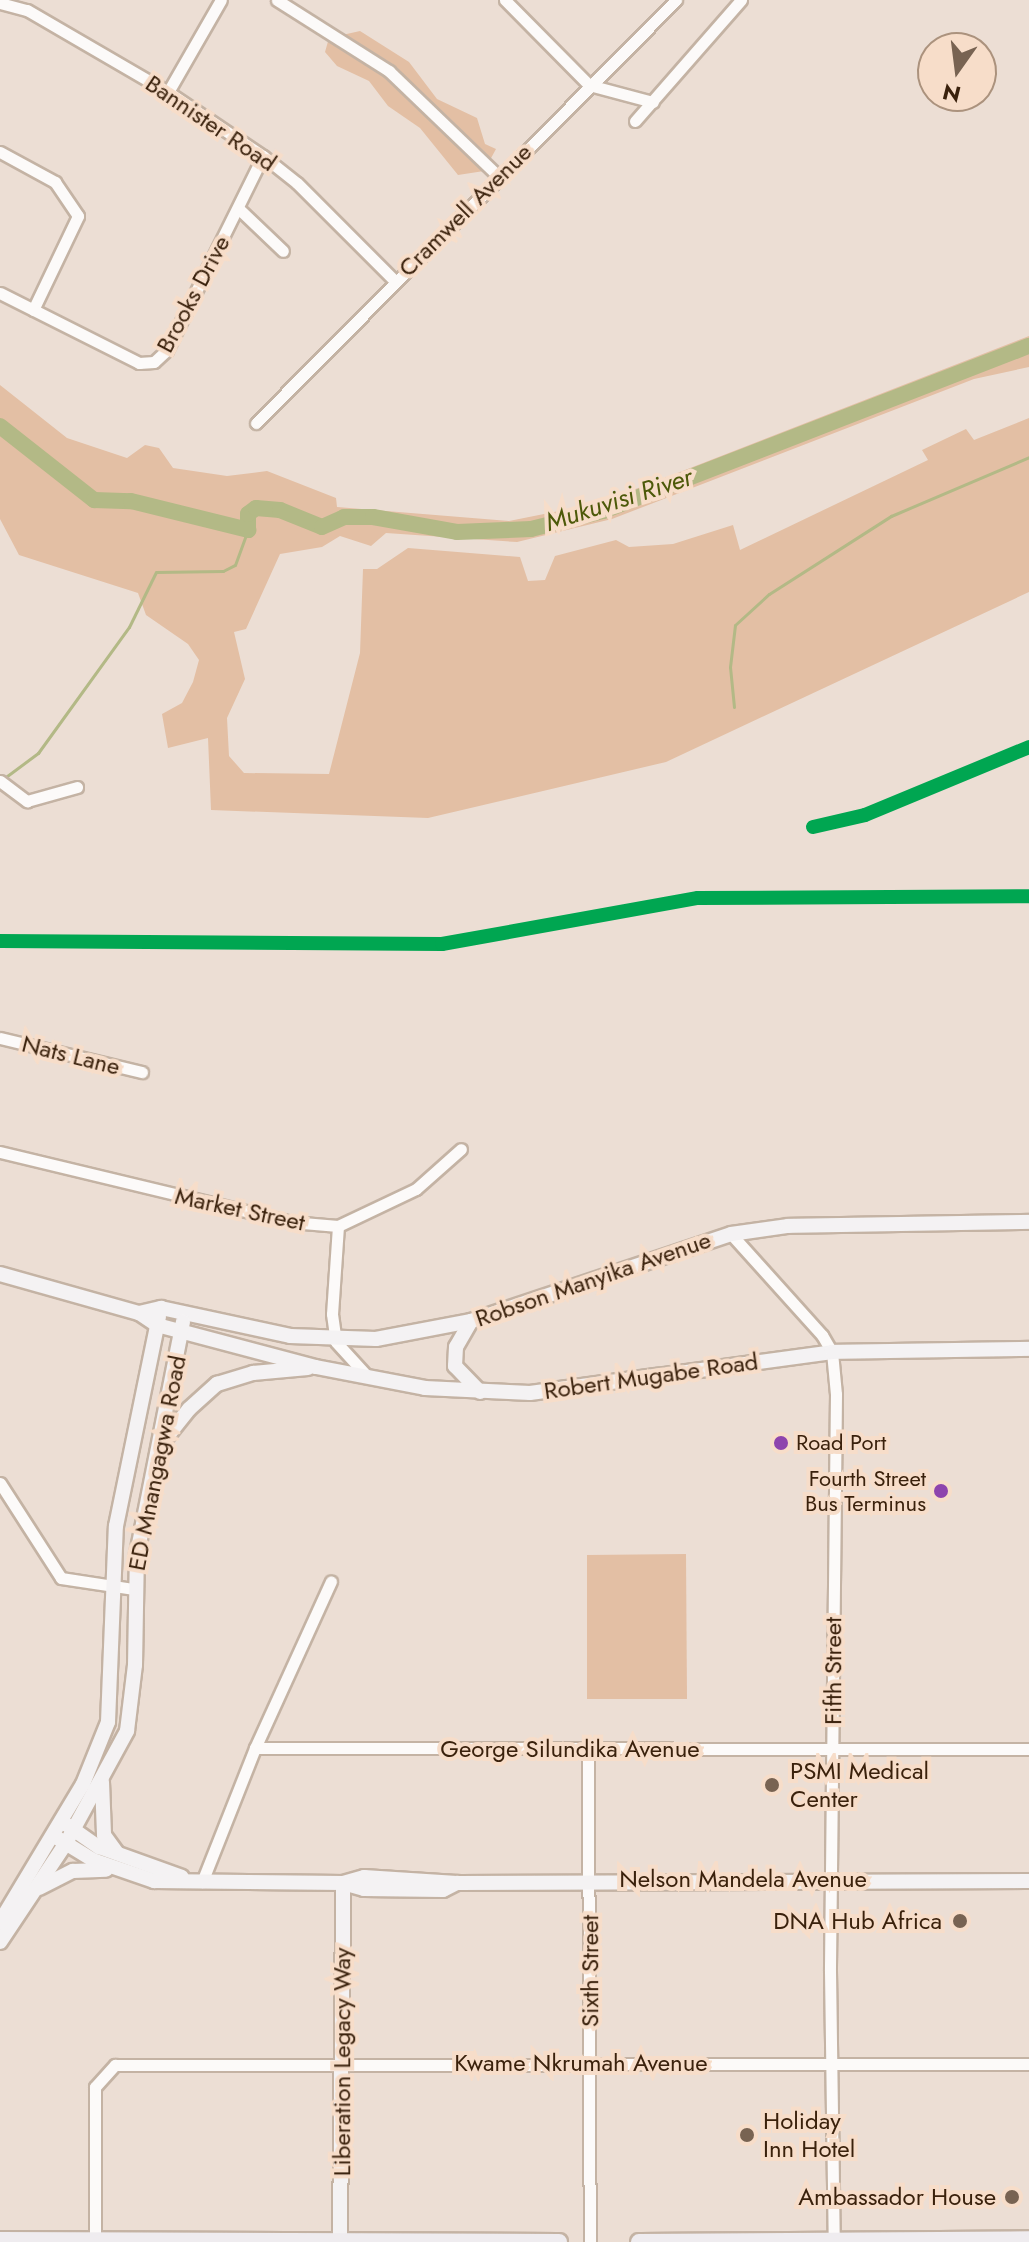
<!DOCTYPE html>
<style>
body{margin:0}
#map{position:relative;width:1029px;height:2242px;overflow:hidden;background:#ecded4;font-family:Jost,sans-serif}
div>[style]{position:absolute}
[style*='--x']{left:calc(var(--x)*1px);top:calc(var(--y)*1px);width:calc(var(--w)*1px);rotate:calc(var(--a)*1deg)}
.green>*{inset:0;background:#e3bfa4}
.stream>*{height:3px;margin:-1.5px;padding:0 1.5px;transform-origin:1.5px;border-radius:1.5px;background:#b3b986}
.river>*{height:16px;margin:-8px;padding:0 8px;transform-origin:8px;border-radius:8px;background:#b3b986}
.roads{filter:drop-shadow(2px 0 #c4b3a4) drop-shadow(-2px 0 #c4b3a4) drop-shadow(0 2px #c4b3a4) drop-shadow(0 -2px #c4b3a4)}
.minor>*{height:11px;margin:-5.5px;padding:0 5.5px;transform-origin:5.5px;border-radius:5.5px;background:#fcfaf9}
.major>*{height:14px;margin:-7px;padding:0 7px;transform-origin:7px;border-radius:7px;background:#f4f2f3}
.highway>*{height:16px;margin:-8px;padding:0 8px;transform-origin:8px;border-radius:8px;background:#efecef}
.rail>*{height:3px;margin:-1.5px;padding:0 1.5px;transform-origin:1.5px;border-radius:1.5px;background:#cec9c5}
.rail-1>*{height:14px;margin:-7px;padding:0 7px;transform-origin:7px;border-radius:7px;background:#00a651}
.dots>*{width:22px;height:22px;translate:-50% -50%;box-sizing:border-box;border:4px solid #f7ddc9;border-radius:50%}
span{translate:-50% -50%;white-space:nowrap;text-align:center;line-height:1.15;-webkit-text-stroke:8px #f7ddc9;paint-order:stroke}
.bus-label{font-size:22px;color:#3a210c}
.left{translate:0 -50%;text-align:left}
.right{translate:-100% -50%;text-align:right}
.street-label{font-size:24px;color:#3a210c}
.poi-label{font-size:24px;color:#3a210c}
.water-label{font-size:26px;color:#4d5909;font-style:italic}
.north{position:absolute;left:917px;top:32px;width:80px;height:80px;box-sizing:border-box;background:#f7ddc9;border:2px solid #ab927d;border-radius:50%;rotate:194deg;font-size:22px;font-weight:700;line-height:32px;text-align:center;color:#3a210c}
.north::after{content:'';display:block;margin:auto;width:28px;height:36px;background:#786352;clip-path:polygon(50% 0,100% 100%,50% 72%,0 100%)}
</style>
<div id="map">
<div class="green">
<i style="clip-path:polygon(360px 31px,409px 62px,437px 99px,477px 118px,485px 144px,496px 149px,484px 171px,458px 175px,420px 128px,388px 106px,369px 81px,337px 66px,325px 52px,329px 38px)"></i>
<i style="clip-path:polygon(1029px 336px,1029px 367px,974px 379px,612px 519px,517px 542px,386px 533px,371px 546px,340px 536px,322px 547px,280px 554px,246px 629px,234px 632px,245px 679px,227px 718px,229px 756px,244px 773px,329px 774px,360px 653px,363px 569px,377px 569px,408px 548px,520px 557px,528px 581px,545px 580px,555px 556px,616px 540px,629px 547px,673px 544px,733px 525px,740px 550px,928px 460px,922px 450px,966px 429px,974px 440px,1029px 418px,1029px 592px,666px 762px,428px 818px,211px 810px,208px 738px,168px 748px,162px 714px,182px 703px,193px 682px,199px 660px,188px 644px,146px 615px,138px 593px,19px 555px,0 519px,0 385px,67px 438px,127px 458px,145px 445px,159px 448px,173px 468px,227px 476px,267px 471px,336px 498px,337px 507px,509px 521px,589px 505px,644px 486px)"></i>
<i style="clip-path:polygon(686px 1554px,687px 1699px,587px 1699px,587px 1555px)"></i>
</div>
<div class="stream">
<i style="--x:734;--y:707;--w:40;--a:-95.7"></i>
<i style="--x:730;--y:667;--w:42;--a:-83.2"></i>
<i style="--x:735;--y:625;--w:46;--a:-42.4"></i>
<i style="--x:769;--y:594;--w:145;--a:-32.6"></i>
<i style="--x:891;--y:516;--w:150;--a:-23.1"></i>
<i style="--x:3;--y:779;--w:44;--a:-36.6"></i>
<i style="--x:38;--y:753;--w:155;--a:-54.2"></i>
<i style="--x:129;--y:627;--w:61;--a:-63.9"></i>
<i style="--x:156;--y:572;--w:67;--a:-0.9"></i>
<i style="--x:223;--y:571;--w:13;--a:-27"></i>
<i style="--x:235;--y:565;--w:37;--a:-70"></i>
</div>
<div class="river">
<i style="--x:0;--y:426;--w:120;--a:38.2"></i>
<i style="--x:94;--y:500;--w:37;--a:2"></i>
<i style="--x:131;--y:501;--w:121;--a:13.9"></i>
<i style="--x:248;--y:530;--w:16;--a:-90"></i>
<i style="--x:248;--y:514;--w:10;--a:-37"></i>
<i style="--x:256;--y:508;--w:24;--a:5"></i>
<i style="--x:280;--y:510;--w:45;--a:22"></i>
<i style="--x:322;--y:527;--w:24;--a:-24"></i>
<i style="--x:344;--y:517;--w:29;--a:0"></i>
<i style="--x:373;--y:517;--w:85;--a:10.1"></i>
<i style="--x:457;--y:532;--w:74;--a:-2.3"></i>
<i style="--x:531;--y:529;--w:74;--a:-14"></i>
<i style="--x:603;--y:511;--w:457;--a:-21.2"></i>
</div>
<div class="roads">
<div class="minor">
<i style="--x:277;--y:0;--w:133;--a:32.4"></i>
<i style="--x:389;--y:71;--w:153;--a:43.9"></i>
<i style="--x:505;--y:0;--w:120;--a:45.3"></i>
<i style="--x:589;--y:85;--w:66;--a:14.9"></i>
<i style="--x:0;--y:3;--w:28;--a:15"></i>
<i style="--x:27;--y:10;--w:163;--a:30.2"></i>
<i style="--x:168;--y:92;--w:115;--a:34"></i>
<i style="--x:263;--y:156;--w:43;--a:38.5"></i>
<i style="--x:297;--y:183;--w:139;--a:45"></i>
<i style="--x:168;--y:92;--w:106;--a:-60.1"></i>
<i style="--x:635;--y:121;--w:161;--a:-48.8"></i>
<i style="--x:0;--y:152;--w:63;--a:28.6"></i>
<i style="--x:55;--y:182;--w:41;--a:55.9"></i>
<i style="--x:78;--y:216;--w:104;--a:115.6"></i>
<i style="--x:238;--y:208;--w:62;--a:43.7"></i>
<i style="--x:0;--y:293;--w:156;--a:26.7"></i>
<i style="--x:139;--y:363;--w:15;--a:-4"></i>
<i style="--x:154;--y:362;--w:18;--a:-43"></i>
<i style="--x:167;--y:350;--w:216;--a:-63.7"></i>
<i style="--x:256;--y:423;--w:596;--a:-45.2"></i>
<i style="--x:0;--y:781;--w:34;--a:37"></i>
<i style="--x:27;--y:801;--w:52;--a:-15.6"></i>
<i style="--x:0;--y:1038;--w:146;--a:13.5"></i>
<i style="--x:0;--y:1152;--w:299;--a:13.5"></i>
<i style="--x:291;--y:1222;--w:47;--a:4.9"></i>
<i style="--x:338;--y:1226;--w:86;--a:-25.4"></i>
<i style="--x:416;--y:1189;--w:60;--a:-41.6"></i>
<i style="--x:338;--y:1226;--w:88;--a:93.9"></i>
<i style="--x:332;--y:1314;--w:28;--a:82"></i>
<i style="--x:336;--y:1342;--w:47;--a:47.6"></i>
<i style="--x:731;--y:1234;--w:136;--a:48"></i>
<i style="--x:822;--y:1335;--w:20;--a:60"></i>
<i style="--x:832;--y:1352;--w:42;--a:84.6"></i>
<i style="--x:836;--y:1394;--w:577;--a:90.6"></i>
<i style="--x:830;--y:1971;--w:271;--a:89.2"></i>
<i style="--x:0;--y:1483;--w:113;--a:57.3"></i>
<i style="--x:61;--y:1578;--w:74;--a:8.6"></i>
<i style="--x:255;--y:1748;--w:183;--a:-65.5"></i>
<i style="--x:588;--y:1749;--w:493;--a:89.8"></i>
<i style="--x:202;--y:1882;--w:144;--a:-68.4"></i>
<i style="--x:255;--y:1748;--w:774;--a:0.07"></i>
<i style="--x:95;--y:2242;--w:155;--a:-90"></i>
<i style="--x:95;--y:2087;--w:30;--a:-48"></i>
<i style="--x:115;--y:2065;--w:914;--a:-0.06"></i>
</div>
<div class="major">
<i style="--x:0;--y:1274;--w:144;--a:15.7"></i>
<i style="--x:139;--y:1313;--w:22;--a:34"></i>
<i style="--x:157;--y:1325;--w:164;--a:14.8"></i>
<i style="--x:316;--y:1367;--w:111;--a:10.9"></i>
<i style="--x:425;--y:1388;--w:105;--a:2.7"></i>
<i style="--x:530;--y:1393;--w:305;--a:-7.7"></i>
<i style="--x:832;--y:1352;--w:197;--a:-0.9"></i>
<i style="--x:139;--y:1313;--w:23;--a:-13"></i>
<i style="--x:161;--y:1308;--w:132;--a:12.2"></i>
<i style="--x:290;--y:1336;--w:86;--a:2"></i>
<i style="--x:376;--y:1339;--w:97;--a:-10.7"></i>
<i style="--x:471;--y:1321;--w:274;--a:-18.5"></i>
<i style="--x:731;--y:1234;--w:58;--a:-8"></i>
<i style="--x:788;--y:1226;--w:241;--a:-1"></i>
<i style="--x:471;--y:1321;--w:30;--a:120"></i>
<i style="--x:456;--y:1347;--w:19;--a:93"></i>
<i style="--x:455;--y:1366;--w:36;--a:46"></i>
<i style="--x:161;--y:1444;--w:45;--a:-51.3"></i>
<i style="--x:189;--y:1409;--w:38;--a:-42"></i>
<i style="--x:217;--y:1384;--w:38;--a:-17"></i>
<i style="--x:253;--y:1373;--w:55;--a:-5.2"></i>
<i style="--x:102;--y:1782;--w:53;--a:87.8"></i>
<i style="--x:104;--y:1835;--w:22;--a:54"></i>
<i style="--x:67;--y:1825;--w:39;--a:35"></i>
<i style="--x:99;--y:1847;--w:88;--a:19.9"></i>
<i style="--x:54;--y:1836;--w:46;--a:31.6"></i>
<i style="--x:93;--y:1860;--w:65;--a:19"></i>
<i style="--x:154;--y:1881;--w:189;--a:0.6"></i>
<i style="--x:343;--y:1883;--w:22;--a:-16"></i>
<i style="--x:364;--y:1877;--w:93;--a:3.7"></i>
<i style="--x:457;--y:1883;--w:572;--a:-0.2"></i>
<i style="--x:343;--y:1883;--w:22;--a:16"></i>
<i style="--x:364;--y:1889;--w:79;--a:0.7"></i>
<i style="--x:443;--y:1890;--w:16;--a:-27"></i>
<i style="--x:39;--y:1888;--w:38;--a:-27"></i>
<i style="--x:73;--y:1871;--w:33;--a:-2"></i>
<i style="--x:0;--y:1922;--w:161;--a:-59"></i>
<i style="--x:83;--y:1784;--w:67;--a:-68"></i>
<i style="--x:108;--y:1722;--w:196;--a:-87.7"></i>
<i style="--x:116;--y:1526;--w:214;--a:-78.4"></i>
<i style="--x:0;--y:1942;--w:119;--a:-56.3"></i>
<i style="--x:66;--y:1843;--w:128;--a:-61.4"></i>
<i style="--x:127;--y:1731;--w:66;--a:-83.1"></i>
<i style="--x:135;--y:1665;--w:111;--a:-89"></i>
<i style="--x:137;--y:1554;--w:237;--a:-78.8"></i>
<i style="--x:340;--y:2242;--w:359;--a:-89.5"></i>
</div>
<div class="highway">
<i style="--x:0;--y:2240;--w:559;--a:0.2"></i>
<i style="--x:639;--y:2242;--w:390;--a:-0.4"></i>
</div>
</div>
<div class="rail">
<i style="--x:813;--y:827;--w:53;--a:-13"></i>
<i style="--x:865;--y:815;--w:178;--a:-22.5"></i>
</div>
<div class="rail-1">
<i style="--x:813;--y:827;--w:53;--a:-13"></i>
<i style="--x:865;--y:815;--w:178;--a:-22.5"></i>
<i style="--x:0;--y:941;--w:442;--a:0.4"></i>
<i style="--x:442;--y:944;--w:260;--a:-10.2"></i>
<i style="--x:698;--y:898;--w:331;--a:-0.3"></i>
</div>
<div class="dots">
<i style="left:781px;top:1443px;background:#8e44ad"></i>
<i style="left:941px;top:1491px;background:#8e44ad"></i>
<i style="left:772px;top:1785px;background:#786352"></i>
<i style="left:960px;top:1921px;background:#786352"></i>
<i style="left:747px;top:2135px;background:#786352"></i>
<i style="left:1012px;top:2197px;background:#786352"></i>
</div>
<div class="bus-label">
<span class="left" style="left:796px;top:1443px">Road Port</span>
<span class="right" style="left:926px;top:1491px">Fourth Street<br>Bus Terminus</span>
</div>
<div class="street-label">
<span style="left:211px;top:123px;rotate:34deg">Bannister Road</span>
<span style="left:465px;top:210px;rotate:-45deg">Cramwell Avenue</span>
<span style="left:193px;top:294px;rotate:-62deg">Brooks Drive</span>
<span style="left:71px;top:1055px;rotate:14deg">Nats Lane</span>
<span style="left:240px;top:1209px;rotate:12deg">Market Street</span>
<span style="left:593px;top:1279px;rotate:-19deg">Robson Manyika Avenue</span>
<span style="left:651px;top:1376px;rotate:-8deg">Robert Mugabe Road</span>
<span style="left:157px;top:1463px;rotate:-79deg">ED Mnangagwa Road</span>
<span style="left:833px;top:1671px;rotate:-90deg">Fifth Street</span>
<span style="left:570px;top:1749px">George Silundika Avenue</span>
<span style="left:743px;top:1879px">Nelson Mandela Avenue</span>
<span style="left:590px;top:1971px;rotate:-90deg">Sixth Street</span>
<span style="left:342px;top:2062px;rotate:-90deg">Liberation Legacy Way</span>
<span style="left:581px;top:2063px">Kwame Nkrumah Avenue</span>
</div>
<div class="poi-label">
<span class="left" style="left:790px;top:1785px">PSMI Medical<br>Center</span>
<span class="right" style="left:942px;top:1921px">DNA Hub Africa</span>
<span class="left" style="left:763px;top:2135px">Holiday<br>Inn Hotel</span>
<span class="right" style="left:996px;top:2197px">Ambassador House</span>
</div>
<div class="water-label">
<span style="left:619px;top:500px;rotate:-18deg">Mukuvisi River</span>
</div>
<div class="north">N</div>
</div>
